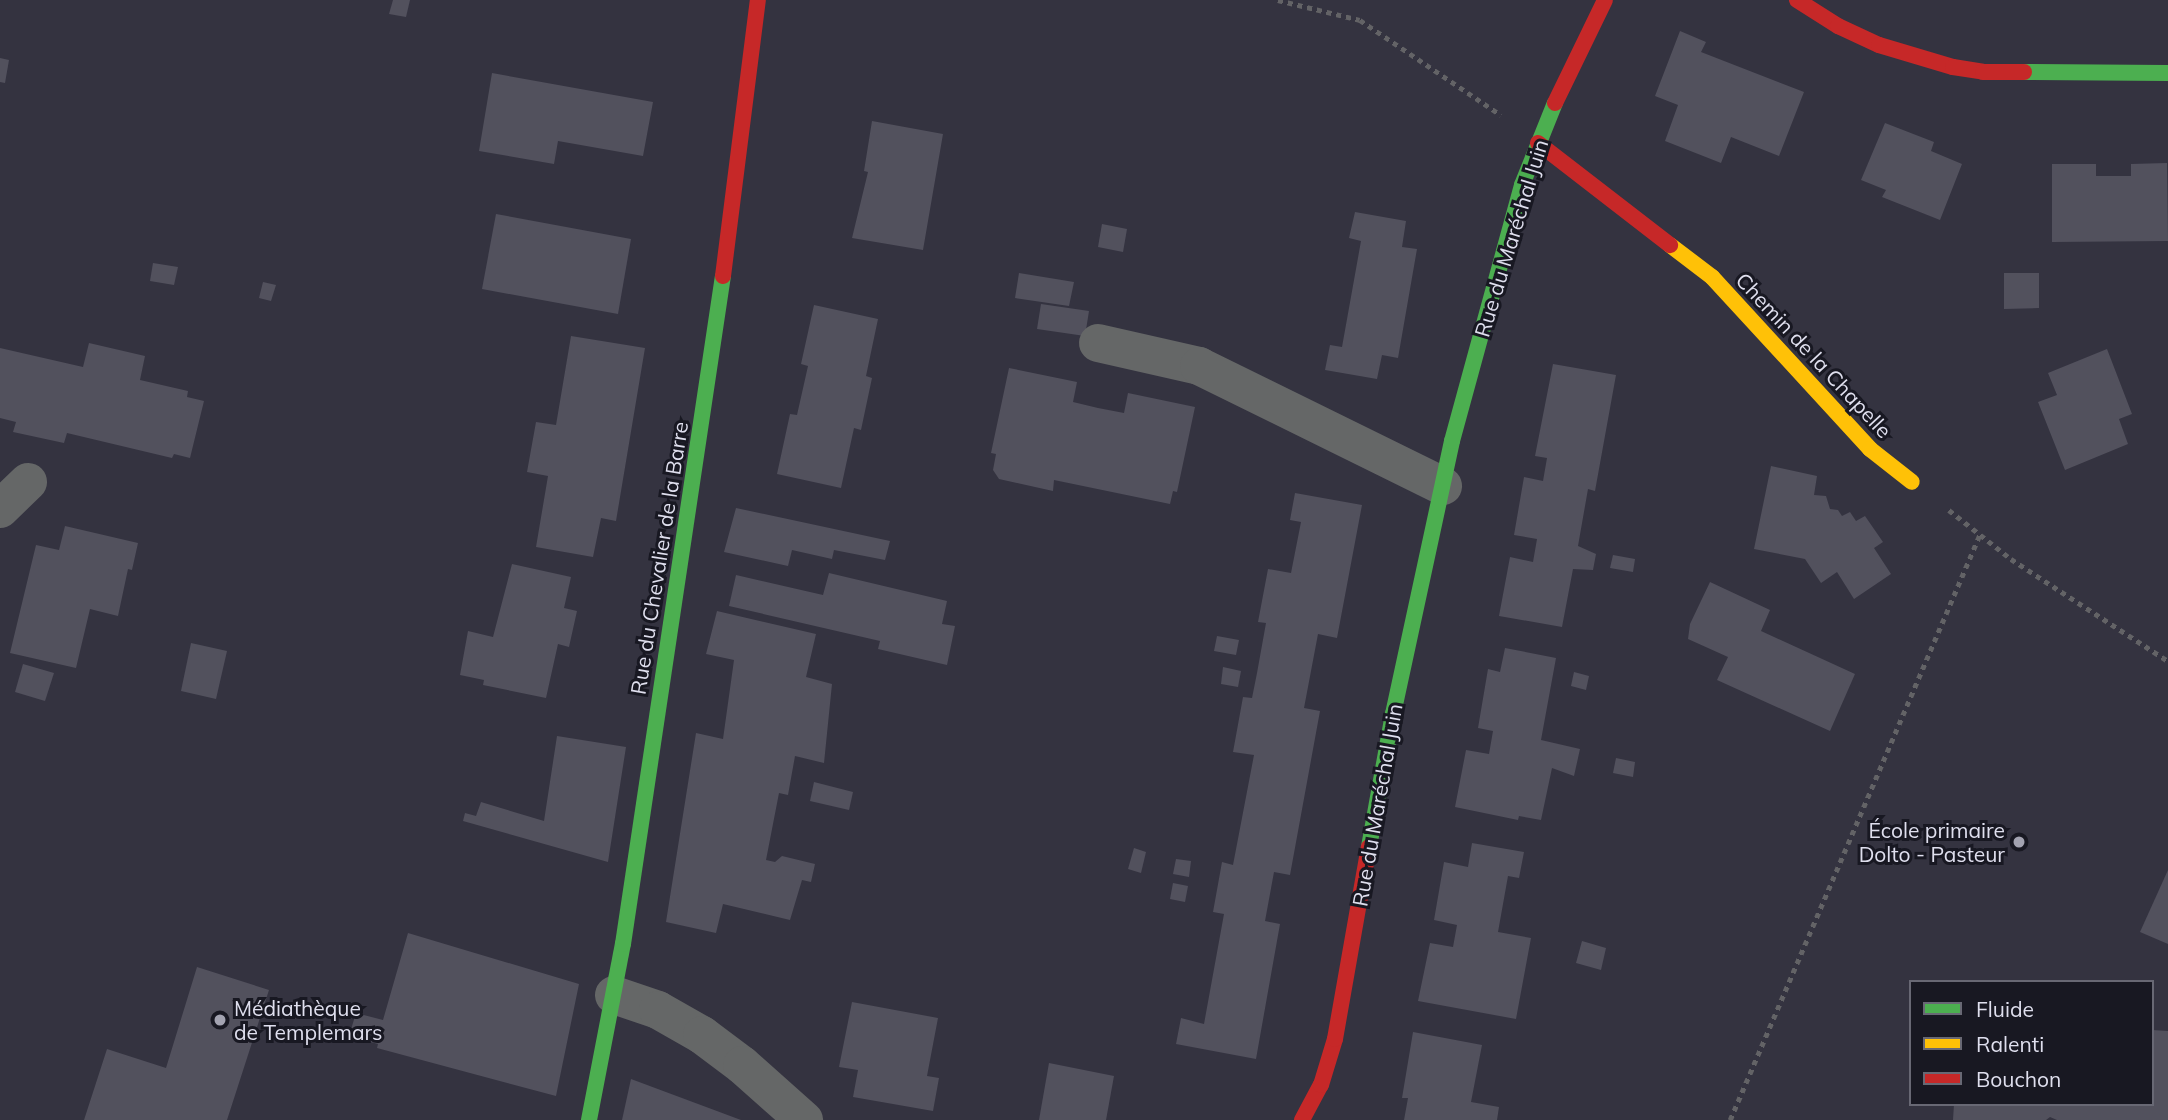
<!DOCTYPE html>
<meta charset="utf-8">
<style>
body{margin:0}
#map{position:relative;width:2168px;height:1120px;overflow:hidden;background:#343340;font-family:Mulish,sans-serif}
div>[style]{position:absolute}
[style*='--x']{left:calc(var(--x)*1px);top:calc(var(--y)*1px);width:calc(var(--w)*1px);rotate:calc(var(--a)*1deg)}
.building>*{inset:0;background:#52515d}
.path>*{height:4.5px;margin-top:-2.25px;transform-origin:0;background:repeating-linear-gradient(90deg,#636366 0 5px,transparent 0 10px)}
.street>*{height:38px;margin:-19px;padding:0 19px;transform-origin:19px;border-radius:19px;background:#656767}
.fast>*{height:16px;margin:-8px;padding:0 8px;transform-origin:8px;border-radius:8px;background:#4caf50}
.slow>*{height:16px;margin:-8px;padding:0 8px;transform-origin:8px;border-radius:8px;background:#ffc107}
.jam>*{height:16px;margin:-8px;padding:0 8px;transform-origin:8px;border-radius:8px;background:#c62828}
.dots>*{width:19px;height:19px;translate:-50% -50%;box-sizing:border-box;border:4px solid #181822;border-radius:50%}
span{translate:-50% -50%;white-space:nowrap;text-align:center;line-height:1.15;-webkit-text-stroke:6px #181822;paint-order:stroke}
.street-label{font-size:21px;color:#dfdfee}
.poi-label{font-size:21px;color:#dfdfee}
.right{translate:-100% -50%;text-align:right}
.left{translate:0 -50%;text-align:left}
.legend{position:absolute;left:1909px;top:980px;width:245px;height:126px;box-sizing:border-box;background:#181822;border:2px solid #686874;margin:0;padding:9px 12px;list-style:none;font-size:21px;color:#dfdfee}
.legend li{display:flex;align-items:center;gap:14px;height:35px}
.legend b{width:35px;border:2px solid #686874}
</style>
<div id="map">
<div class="building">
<i style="clip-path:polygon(393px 0,410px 0,406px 17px,389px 14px)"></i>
<i style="clip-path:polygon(1680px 31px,1706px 42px,1701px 52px,1804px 92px,1779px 156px,1731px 137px,1721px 163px,1665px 141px,1678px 105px,1655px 96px)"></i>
<i style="clip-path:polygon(0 58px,9px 60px,5px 83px,0 82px)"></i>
<i style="clip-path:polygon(492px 73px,653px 102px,643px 156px,558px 141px,554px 164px,479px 151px)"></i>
<i style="clip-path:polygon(872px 121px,943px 134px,923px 250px,852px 238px,868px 172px,864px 171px)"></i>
<i style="clip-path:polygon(1885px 123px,1934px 142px,1931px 151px,1962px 164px,1940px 220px,1882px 197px,1886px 190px,1861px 180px)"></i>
<i style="clip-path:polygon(2167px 163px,2168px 241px,2052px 242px,2052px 164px,2096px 164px,2096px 176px,2131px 176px,2131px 164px)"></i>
<i style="clip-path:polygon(1355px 212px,1406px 221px,1402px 247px,1417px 249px,1398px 358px,1382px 355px,1377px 379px,1325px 370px,1330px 345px,1342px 347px,1361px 241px,1349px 238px)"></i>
<i style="clip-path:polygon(496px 214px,631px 239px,618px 314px,482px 289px)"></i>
<i style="clip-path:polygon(1102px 224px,1127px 229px,1123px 252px,1098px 247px)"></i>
<i style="clip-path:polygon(153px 263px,178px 267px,174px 285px,150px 281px)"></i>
<i style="clip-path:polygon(1019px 273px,1074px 282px,1069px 306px,1015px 298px)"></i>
<i style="clip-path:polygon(2004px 273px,2039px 273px,2039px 308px,2004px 309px)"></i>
<i style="clip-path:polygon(263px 282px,276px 285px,271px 301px,259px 298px)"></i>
<i style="clip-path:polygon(1041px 304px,1089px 311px,1085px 336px,1037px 329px)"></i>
<i style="clip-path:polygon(814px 305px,878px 319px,866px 376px,872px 378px,861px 430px,854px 428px,841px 488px,777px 474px,790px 414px,797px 415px,808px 366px,801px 364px)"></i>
<i style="clip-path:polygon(571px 336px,645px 348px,616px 521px,601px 518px,593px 557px,536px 547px,548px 476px,527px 472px,536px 422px,556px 425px)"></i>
<i style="clip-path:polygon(89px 343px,145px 356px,140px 380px,188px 391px,187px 397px,204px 401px,190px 458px,174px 454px,172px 458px,67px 433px,64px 443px,13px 432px,16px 422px,0 418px,0 348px,83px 367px)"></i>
<i style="clip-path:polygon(2107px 349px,2132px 414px,2119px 419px,2128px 444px,2065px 470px,2038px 402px,2057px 395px,2048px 373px)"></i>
<i style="clip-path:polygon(1553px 364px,1616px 375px,1595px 491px,1588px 489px,1578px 546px,1596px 554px,1593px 570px,1573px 569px,1562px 627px,1499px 616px,1510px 557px,1533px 562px,1537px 539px,1514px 535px,1524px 477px,1543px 481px,1547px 458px,1535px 456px)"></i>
<i style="clip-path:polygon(1009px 368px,1077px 382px,1073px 402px,1098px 408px,1124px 413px,1128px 393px,1195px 407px,1177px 492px,1173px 491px,1170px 504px,1054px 480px,1053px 491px,999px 479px,993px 470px,996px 454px,991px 453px)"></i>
<i style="clip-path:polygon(1771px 466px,1817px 476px,1814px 495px,1826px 496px,1830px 509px,1838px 510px,1842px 516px,1850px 512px,1856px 521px,1865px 516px,1883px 542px,1874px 548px,1891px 574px,1854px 599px,1837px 572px,1821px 583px,1805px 559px,1754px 549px)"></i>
<i style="clip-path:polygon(1295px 493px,1362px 505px,1337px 638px,1318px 634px,1304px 708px,1320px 711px,1290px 875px,1274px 872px,1265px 921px,1280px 924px,1256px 1059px,1176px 1044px,1181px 1018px,1204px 1024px,1224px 914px,1213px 912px,1222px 862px,1233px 865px,1254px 755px,1233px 752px,1243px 697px,1252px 698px,1257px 673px,1266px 623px,1258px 622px,1268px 569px,1291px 573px,1301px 522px,1290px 520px)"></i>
<i style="clip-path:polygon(736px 508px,890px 541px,885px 560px,834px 550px,832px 559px,792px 550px,788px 566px,724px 552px)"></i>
<i style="clip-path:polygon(65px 526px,138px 543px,132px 570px,128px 569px,118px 616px,90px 609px,76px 668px,10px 653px,36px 545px,59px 550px)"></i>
<i style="clip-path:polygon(1613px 555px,1635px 559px,1633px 572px,1610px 568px)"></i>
<i style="clip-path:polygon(512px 564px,571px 577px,564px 608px,577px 611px,569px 647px,558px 644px,546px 698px,483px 685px,484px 680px,460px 675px,468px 631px,493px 637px)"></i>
<i style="clip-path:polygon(829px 573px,947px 601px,942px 624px,955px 626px,947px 665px,878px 649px,880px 641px,729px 606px,736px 575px,823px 595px)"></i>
<i style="clip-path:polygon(1710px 582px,1770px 610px,1761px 631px,1855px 674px,1830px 731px,1717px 680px,1728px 657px,1688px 639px,1690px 624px)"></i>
<i style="clip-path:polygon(717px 611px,816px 634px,806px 677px,832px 684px,824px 763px,795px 756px,788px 795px,779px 793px,766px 860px,775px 862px,782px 856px,815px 864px,811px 882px,802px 880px,790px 920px,723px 904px,716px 933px,666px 922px,696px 733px,723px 739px,734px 660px,706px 654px)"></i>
<i style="clip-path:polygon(1217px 636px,1239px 640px,1236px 655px,1214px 651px)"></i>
<i style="clip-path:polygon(191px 643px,227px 651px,216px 699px,181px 691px)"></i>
<i style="clip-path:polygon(1505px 648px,1556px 658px,1541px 740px,1580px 749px,1574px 776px,1552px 768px,1541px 820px,1519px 816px,1518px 820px,1455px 807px,1466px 750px,1489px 754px,1493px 731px,1478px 728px,1488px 669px,1500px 672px)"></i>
<i style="clip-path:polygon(23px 664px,54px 673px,45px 701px,15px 692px)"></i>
<i style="clip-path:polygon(1223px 667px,1241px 671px,1238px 687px,1221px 684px)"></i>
<i style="clip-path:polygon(1574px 672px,1589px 676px,1586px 690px,1571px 686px)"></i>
<i style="clip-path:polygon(557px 736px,626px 747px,608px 862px,463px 821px,465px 813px,476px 816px,481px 802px,544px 821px)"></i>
<i style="clip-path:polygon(1616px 758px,1635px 762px,1633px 777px,1613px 773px)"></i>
<i style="clip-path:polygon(814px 782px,853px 792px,849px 810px,810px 801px)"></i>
<i style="clip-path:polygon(1472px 843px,1524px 852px,1519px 878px,1508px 876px,1498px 932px,1531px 938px,1516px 1019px,1418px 1001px,1430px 943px,1453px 947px,1457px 925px,1434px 920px,1444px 862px,1468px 867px)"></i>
<i style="clip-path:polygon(1134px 848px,1146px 852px,1141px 873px,1128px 869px)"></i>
<i style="clip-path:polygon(1176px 859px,1191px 861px,1189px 877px,1173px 874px)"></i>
<i style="clip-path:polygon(2168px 870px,2168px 944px,2140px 932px)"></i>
<i style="clip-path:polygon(1173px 883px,1188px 886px,1185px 902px,1170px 899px)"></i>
<i style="clip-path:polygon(408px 933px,579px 984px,556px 1096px,377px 1048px,378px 1044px,349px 1036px,356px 1013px,383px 1020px)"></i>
<i style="clip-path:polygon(1582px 941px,1606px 948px,1601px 970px,1576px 963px)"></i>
<i style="clip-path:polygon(197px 967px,269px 990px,227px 1120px,84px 1120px,107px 1049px,166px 1068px)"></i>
<i style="clip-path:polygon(852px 1002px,938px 1018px,927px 1076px,939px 1078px,933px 1111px,853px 1097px,858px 1070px,839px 1067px)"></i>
<i style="clip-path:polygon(2152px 1030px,2168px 1031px,2168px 1120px,2057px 1120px,2050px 1117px,2046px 1120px,1953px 1120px,1954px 1104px,2152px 1104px)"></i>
<i style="clip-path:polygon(1413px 1032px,1482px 1045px,1471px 1102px,1499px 1107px,1497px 1120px,1404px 1120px,1408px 1098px,1402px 1098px)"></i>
<i style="clip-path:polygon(1049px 1063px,1114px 1076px,1106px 1120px,1039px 1120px)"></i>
<i style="clip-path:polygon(631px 1079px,741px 1120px,622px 1120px)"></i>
</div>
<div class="path">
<i style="--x:1278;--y:0;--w:84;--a:13.7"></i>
<i style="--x:1360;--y:20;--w:170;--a:34"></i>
<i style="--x:1949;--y:510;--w:79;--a:38.3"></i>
<i style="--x:2011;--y:559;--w:187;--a:33"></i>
<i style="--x:1730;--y:1120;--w:637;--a:-66.9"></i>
</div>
<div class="street">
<i style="--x:1098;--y:343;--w:104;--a:12.8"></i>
<i style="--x:1199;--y:366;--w:272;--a:26.2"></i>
<i style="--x:0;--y:509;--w:39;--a:-44"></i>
<i style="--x:614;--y:995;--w:46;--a:18.8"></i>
<i style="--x:658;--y:1010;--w:51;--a:29.6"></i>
<i style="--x:702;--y:1035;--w:50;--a:36.9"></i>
<i style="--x:742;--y:1065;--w:83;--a:41.6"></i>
</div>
<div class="fast">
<i style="--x:2024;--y:72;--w:144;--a:0.4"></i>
<i style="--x:1369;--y:847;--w:135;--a:-79.8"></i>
<i style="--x:1393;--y:714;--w:279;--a:-77.8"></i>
<i style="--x:1452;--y:441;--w:265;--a:-74.7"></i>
<i style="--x:1522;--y:185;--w:88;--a:-68.1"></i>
<i style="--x:589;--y:1120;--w:179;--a:-79.1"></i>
<i style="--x:623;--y:944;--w:675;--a:-81.49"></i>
</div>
<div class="slow">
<i style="--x:1670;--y:245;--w:53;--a:37.3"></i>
<i style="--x:1712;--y:277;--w:234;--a:47.4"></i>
<i style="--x:1870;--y:449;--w:53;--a:38.2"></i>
</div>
<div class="jam">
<i style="--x:1797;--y:0;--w:49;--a:32.4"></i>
<i style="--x:1838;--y:26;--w:45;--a:24.9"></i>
<i style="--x:1879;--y:45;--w:77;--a:16.6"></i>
<i style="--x:1953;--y:67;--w:30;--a:9"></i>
<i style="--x:1983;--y:72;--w:41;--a:0"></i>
<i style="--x:1555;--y:103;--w:114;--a:-64.1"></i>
<i style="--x:1538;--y:143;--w:167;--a:37.7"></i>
<i style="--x:723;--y:276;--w:278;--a:-82.8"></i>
<i style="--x:1302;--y:1120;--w:40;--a:-62"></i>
<i style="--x:1321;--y:1085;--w:48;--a:-73.1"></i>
<i style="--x:1335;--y:1039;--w:195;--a:-80"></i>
</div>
<div class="dots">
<i style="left:2019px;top:842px;background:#a3a3b1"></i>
<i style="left:220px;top:1020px;background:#a3a3b1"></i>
</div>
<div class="street-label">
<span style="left:1511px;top:238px;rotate:-73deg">Rue du Maréchal Juin</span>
<span style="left:1814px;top:355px;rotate:47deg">Chemin de la Chapelle</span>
<span style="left:659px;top:558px;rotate:-81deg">Rue du Chevalier de la Barre</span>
<span style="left:1377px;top:805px;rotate:-80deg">Rue du Maréchal Juin</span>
</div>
<div class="poi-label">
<span class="right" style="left:2005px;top:842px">École primaire<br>Dolto - Pasteur</span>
<span class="left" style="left:234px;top:1020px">Médiathèque<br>de Templemars</span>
</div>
<ul class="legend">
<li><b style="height:9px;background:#4caf50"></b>Fluide</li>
<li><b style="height:9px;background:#ffc107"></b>Ralenti</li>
<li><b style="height:9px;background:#c62828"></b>Bouchon</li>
</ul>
</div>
